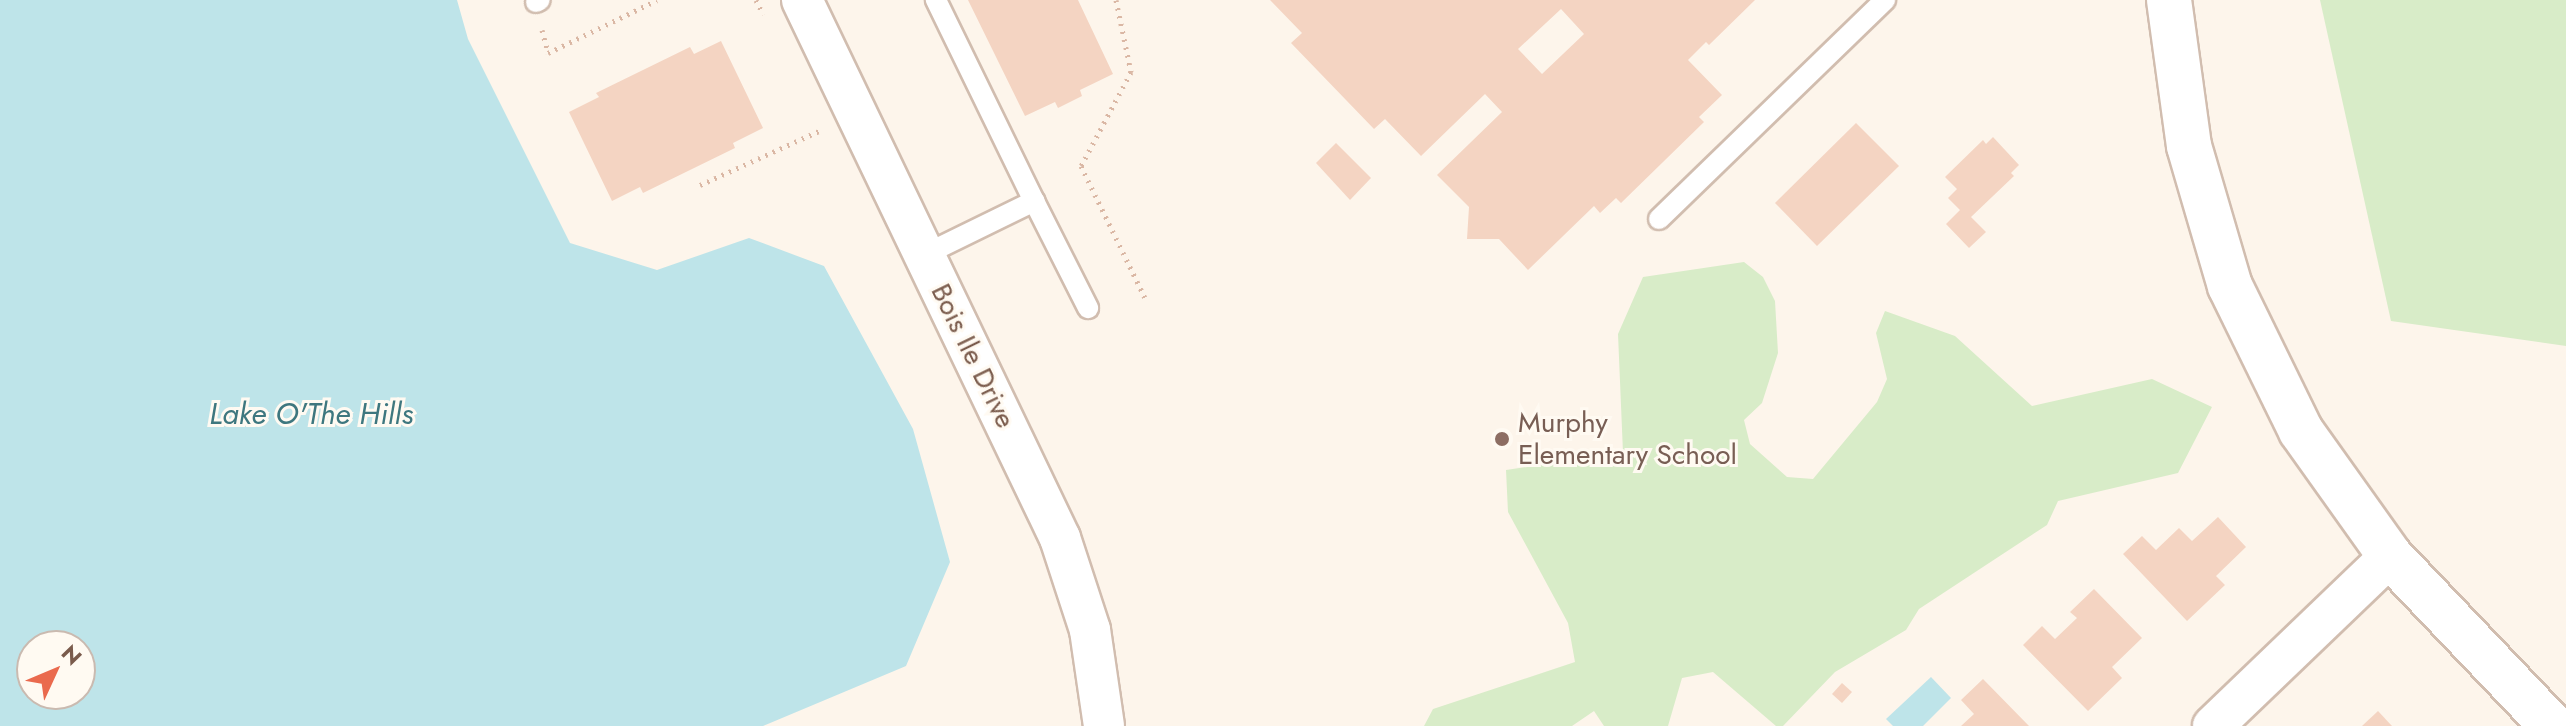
<!DOCTYPE html>
<style>
body{margin:0}
#map{position:relative;width:2566px;height:726px;overflow:hidden;background:#fdf5eb;font-family:Jost,sans-serif}
div>[style]{position:absolute}
[style*='--x']{left:calc(var(--x)*1px);top:calc(var(--y)*1px);width:calc(var(--w)*1px);rotate:calc(var(--a)*1deg)}
.green>*{inset:0;background:#d8ecc8}
.water>*{inset:0;background:#bee4e9}
.building>*{inset:0;background:#f4d4c2}
.path>*{height:5px;margin-top:-2.5px;transform-origin:0;background:repeating-linear-gradient(90deg,#dab7a4 0 2px,transparent 0 8px)}
.roads{filter:drop-shadow(2px 0 #d1bdaf) drop-shadow(-2px 0 #d1bdaf) drop-shadow(0 2px #d1bdaf) drop-shadow(0 -2px #d1bdaf)}
.service>*{height:20px;margin:-10px;padding:0 10px;transform-origin:10px;border-radius:10px;background:#fff}
.minor>*{height:40px;margin:-20px;padding:0 20px;transform-origin:20px;border-radius:20px;background:#fff}
.tertiary>*{height:44px;margin:-22px;padding:0 22px;transform-origin:22px;border-radius:22px;background:#fff}
.dots>*{width:22px;height:22px;translate:-50% -50%;box-sizing:border-box;border:4px solid #fffaf2;border-radius:50%}
span{translate:-50% -50%;white-space:nowrap;text-align:center;line-height:1.15;-webkit-text-stroke:6px #fffaf2;paint-order:stroke}
.street-label{font-size:28px;color:#7a5b4c}
.education-label{font-size:28px;color:#785e54}
.left{translate:0 -50%;text-align:left}
.water-label{font-size:30px;color:#3e777f;font-style:italic}
.north{position:absolute;left:16px;top:630px;width:80px;height:80px;box-sizing:border-box;background:#fffaf2;border:2px solid #cabab0;border-radius:50%;rotate:46deg;font-size:22px;font-weight:700;line-height:32px;text-align:center;color:#7a5b4c}
.north::after{content:'';display:block;margin:auto;width:28px;height:36px;background:#ea6a4e;clip-path:polygon(50% 0,100% 100%,50% 72%,0 100%)}
</style>
<div id="map">
<div class="green">
<i style="clip-path:polygon(2320px 0,2566px 0,2566px 346px,2391px 321px)"></i>
<i style="clip-path:polygon(1744px 262px,1763px 277px,1775px 301px,1778px 353px,1762px 403px,1744px 420px,1750px 444px,1787px 477px,1813px 479px,1877px 402px,1887px 379px,1876px 333px,1885px 311px,1955px 336px,2032px 406px,2152px 379px,2212px 407px,2178px 473px,2058px 501px,2047px 525px,1919px 609px,1906px 630px,1835px 672px,1783px 726px,1776px 726px,1713px 672px,1682px 678px,1668px 726px,1604px 726px,1594px 711px,1572px 726px,1424px 726px,1433px 709px,1575px 662px,1568px 623px,1508px 512px,1506px 470px,1623px 453px,1618px 334px,1643px 277px)"></i>
</div>
<div class="water">
<i style="clip-path:polygon(evenodd,0 0,457px 0,468px 39px,570px 243px,657px 270px,749px 238px,824px 266px,913px 429px,950px 562px,906px 666px,763px 726px,0 726px,0 0,80px 646px,80px 694px,32px 694px,32px 646px,80px 646px)"></i>
<i style="clip-path:polygon(1931px 677px,1951px 698px,1923px 726px,1893px 726px,1886px 719px)"></i>
</div>
<div class="building">
<i style="clip-path:polygon(968px 0,1078px 0,1113px 74px,1080px 90px,1082px 96px,1058px 108px,1055px 102px,1025px 116px)"></i>
<i style="clip-path:polygon(evenodd,1270px 0,1755px 0,1709px 45px,1706px 42px,1688px 60px,1722px 95px,1699px 117px,1704px 122px,1621px 203px,1616px 198px,1600px 213px,1594px 206px,1528px 270px,1499px 239px,1467px 239px,1469px 207px,1437px 175px,1502px 112px,1485px 94px,1421px 156px,1385px 119px,1374px 129px,1291px 43px,1302px 33px,1270px 0,1561px 9px,1584px 34px,1542px 74px,1518px 49px,1561px 9px)"></i>
<i style="clip-path:polygon(721px 41px,763px 128px,733px 143px,735px 148px,643px 193px,640px 187px,612px 201px,569px 112px,599px 97px,596px 93px,690px 47px,694px 54px)"></i>
<i style="clip-path:polygon(1856px 123px,1899px 166px,1817px 246px,1775px 203px)"></i>
<i style="clip-path:polygon(1993px 137px,2019px 165px,2011px 173px,2014px 176px,1971px 217px,1986px 232px,1969px 248px,1946px 224px,1960px 210px,1948px 198px,1957px 189px,1945px 177px,1983px 140px,1986px 144px)"></i>
<i style="clip-path:polygon(1336px 143px,1371px 178px,1350px 200px,1316px 163px)"></i>
<i style="clip-path:polygon(2218px 517px,2246px 547px,2216px 576px,2225px 585px,2187px 621px,2123px 554px,2142px 536px,2156px 550px,2179px 528px,2192px 541px)"></i>
<i style="clip-path:polygon(2094px 589px,2142px 638px,2112px 667px,2122px 678px,2088px 711px,2023px 645px,2042px 626px,2055px 639px,2077px 618px,2070px 612px)"></i>
<i style="clip-path:polygon(1983px 679px,2029px 726px,1961px 726px,1974px 714px,1961px 700px)"></i>
<i style="clip-path:polygon(1842px 683px,1852px 692px,1842px 703px,1832px 694px)"></i>
<i style="clip-path:polygon(2378px 711px,2392px 726px,2362px 726px)"></i>
</div>
<div class="path">
<i style="--x:756;--y:0;--w:16;--a:63"></i>
<i style="--x:1116;--y:0;--w:74;--a:78.2"></i>
<i style="--x:1131;--y:72;--w:106;--a:118"></i>
<i style="--x:1081;--y:166;--w:151;--a:64.1"></i>
<i style="--x:542;--y:30;--w:24;--a:75"></i>
<i style="--x:548;--y:53;--w:121;--a:-25.9"></i>
<i style="--x:700;--y:185;--w:131;--a:-24.4"></i>
</div>
<div class="roads">
<div class="service">
<i style="--x:536;--y:2;--w:4;--a:-27"></i>
<i style="--x:1034;--y:201;--w:120;--a:63.2"></i>
<i style="--x:1659;--y:219;--w:315;--a:-44.1"></i>
<i style="--x:924;--y:255;--w:123;--a:-26.1"></i>
<i style="--x:1034;--y:201;--w:224;--a:-116"></i>
</div>
<div class="minor">
<i style="--x:802;--y:0;--w:597;--a:64.38"></i>
<i style="--x:1060;--y:538;--w:97;--a:71.9"></i>
<i style="--x:1090;--y:630;--w:97;--a:81.7"></i>
<i style="--x:2213;--y:726;--w:245;--a:-43.8"></i>
</div>
<div class="tertiary">
<i style="--x:2169;--y:0;--w:147;--a:82.2"></i>
<i style="--x:2189;--y:146;--w:146;--a:73.7"></i>
<i style="--x:2230;--y:286;--w:161;--a:63.9"></i>
<i style="--x:2301;--y:431;--w:153;--a:54.5"></i>
<i style="--x:2390;--y:556;--w:235;--a:46.4"></i>
</div>
</div>
<div class="dots">
<i style="left:1502px;top:439px;background:#8d6e63"></i>
</div>
<div class="street-label">
<span style="left:973px;top:356px;rotate:64deg">Bois Ile Drive</span>
</div>
<div class="education-label">
<span class="left" style="left:1518px;top:439px">Murphy<br>Elementary School</span>
</div>
<div class="water-label">
<span style="left:311px;top:414px">Lake O'The Hills</span>
</div>
<div class="north">N</div>
</div>
